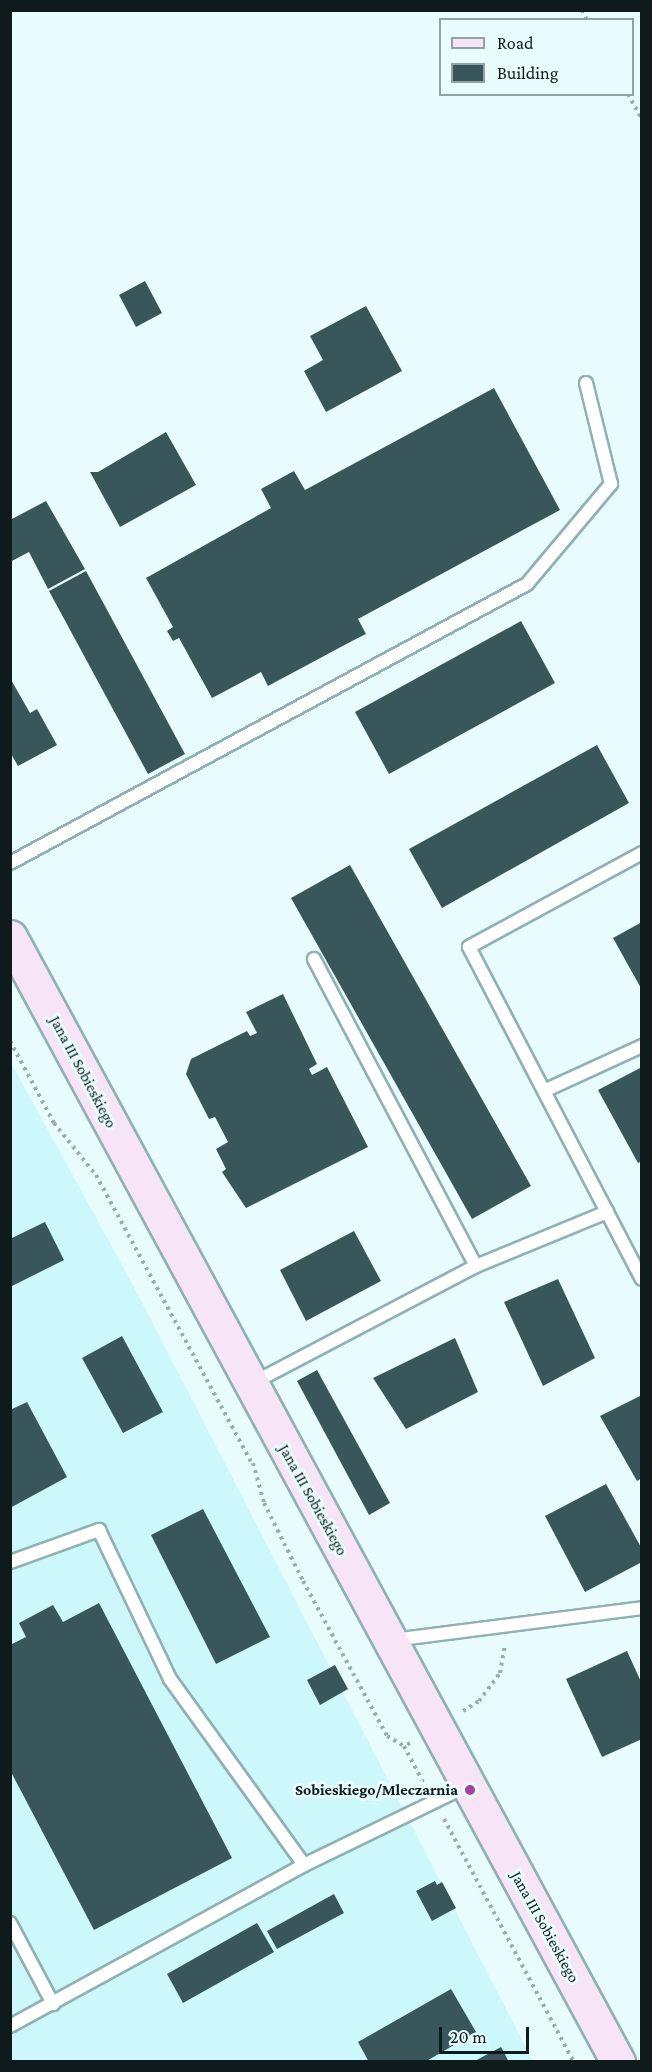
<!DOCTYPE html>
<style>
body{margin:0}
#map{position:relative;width:652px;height:2072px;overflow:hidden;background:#e8fcfe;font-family:"Crimson Pro",serif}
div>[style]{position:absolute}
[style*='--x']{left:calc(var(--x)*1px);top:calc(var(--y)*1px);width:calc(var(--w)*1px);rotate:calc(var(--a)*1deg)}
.built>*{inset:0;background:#ccf8fc}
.building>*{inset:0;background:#39575a}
.path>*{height:4px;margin-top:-2px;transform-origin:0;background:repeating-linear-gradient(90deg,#9aabad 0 3px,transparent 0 7.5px)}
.roads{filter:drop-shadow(2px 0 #90b1b4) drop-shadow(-2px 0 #90b1b4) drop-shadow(0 2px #90b1b4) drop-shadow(0 -2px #90b1b4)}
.lane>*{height:12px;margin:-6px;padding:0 6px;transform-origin:6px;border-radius:6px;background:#fff}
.secondary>*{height:33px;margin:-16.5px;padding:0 16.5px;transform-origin:16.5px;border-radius:16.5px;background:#f8e4f7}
.dots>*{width:16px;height:16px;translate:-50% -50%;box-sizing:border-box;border:3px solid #e8fcfe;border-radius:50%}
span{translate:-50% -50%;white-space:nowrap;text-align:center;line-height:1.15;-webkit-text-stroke:6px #e8fcfe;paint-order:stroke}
.street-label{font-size:16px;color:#0e1a1b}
.poi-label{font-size:16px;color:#0e1a1b;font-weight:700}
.right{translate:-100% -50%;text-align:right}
.frame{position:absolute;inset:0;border:12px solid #0e1a1b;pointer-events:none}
.legend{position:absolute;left:439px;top:18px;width:195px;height:78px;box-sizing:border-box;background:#e8fcfe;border:2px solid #91a2a3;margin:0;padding:8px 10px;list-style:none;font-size:18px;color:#0e1a1b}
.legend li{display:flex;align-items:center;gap:12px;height:30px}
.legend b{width:30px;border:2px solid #91a2a3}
.scale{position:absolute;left:439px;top:2027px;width:90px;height:27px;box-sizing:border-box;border:3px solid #0e1a1b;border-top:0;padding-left:8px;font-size:18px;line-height:21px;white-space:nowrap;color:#0e1a1b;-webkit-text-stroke:4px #e8fcfe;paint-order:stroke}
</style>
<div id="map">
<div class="built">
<i style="clip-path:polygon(10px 1061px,133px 1285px,533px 2061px,11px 2061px)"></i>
</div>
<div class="building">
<i style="clip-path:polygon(145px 281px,162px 313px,136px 327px,119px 295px)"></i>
<i style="clip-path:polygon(366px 306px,402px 371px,326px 412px,304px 371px,323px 360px,310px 336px)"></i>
<i style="clip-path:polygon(494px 388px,560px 510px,358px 619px,366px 634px,352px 641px,268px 686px,261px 672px,212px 698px,179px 638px,173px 641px,167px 631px,173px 627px,146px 578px,271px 508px,261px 489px,294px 471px,305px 490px)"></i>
<i style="clip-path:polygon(166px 432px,196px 485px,120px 527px,90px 472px,98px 472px)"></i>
<i style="clip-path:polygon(46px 501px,85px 569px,48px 589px,29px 552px,10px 562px,10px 520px)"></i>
<i style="clip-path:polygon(86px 571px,185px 754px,148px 774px,49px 591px)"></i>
<i style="clip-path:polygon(521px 621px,555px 683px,389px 774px,355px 712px)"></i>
<i style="clip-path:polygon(10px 678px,30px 713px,37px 709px,57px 745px,18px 766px,10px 752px)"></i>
<i style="clip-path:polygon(597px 745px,629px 803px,442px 908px,409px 849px)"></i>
<i style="clip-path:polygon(350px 865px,531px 1186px,472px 1219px,291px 898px)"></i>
<i style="clip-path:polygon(642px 922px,642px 990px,613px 938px)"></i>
<i style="clip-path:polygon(283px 994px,317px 1064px,309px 1069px,312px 1075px,327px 1067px,368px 1147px,246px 1208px,222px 1172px,226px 1169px,216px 1149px,228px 1142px,215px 1117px,209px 1119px,186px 1074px,191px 1059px,247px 1031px,250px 1036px,257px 1033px,246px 1012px)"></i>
<i style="clip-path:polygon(642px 1067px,642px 1161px,638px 1163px,598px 1090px)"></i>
<i style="clip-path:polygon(45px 1222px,64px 1260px,10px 1287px,10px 1239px)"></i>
<i style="clip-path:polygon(354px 1231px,381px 1281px,306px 1321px,280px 1270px)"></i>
<i style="clip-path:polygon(558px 1279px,595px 1358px,543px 1386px,504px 1302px)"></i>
<i style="clip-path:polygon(122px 1336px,163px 1412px,123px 1433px,82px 1358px)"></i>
<i style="clip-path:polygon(455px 1338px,478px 1392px,406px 1429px,373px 1378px)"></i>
<i style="clip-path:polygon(317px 1370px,390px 1503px,369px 1515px,297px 1381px)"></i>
<i style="clip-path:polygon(642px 1395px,642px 1478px,637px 1481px,600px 1416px)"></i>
<i style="clip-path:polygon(27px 1402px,67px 1477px,10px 1508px,10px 1410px)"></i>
<i style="clip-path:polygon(606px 1484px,642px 1549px,642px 1562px,585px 1592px,545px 1516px)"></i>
<i style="clip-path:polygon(203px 1509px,270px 1637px,216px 1664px,151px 1535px)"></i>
<i style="clip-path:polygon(99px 1603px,232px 1858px,94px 1930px,10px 1770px,10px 1645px,26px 1637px,19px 1623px,53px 1605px,63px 1622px)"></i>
<i style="clip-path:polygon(627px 1651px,642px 1684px,642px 1739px,602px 1757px,566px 1679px)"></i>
<i style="clip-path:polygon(335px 1665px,348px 1689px,320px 1705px,307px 1680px)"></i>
<i style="clip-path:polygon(435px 1881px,437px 1885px,442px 1882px,456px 1908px,432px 1921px,416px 1891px)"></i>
<i style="clip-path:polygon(334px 1894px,344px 1913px,277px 1949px,267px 1931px)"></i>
<i style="clip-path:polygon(257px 1923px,274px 1952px,183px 2003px,167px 1974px)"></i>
<i style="clip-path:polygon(451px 1989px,476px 2032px,425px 2062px,369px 2062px,358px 2042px)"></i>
<i style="clip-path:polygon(501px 2047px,509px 2062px,473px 2062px)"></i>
</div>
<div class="path">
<i style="--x:582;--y:10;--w:11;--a:63"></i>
<i style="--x:628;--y:94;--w:29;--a:61"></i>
<i style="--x:10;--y:1041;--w:93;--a:61.8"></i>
<i style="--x:54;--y:1123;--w:67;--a:51.1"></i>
<i style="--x:96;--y:1175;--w:328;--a:61.6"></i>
<i style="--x:253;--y:1463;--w:41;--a:74.6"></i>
<i style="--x:264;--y:1503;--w:87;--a:63.4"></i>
<i style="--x:303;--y:1581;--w:176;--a:61.5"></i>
<i style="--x:387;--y:1736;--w:20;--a:30"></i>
<i style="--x:463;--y:1711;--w:19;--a:-32"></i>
<i style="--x:479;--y:1701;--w:35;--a:-53"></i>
<i style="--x:500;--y:1673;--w:28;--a:-80"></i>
<i style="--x:410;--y:1743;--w:7;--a:153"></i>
<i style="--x:404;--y:1746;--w:43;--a:62.2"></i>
<i style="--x:444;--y:1819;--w:276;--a:61.9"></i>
</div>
<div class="roads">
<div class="lane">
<i style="--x:642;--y:853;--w:197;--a:151.5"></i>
<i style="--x:469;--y:947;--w:374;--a:62.5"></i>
<i style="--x:10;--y:863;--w:587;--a:-28.35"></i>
<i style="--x:527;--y:584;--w:131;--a:-50"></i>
<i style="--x:611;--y:484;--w:104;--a:-103.9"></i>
<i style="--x:314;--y:959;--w:347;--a:62.2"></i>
<i style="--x:546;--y:1090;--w:106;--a:-24.6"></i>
<i style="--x:251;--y:1384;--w:254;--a:-27.7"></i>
<i style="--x:476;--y:1266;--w:142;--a:-22.4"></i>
<i style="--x:10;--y:1562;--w:95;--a:-19.8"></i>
<i style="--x:99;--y:1530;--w:165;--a:64.5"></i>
<i style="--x:170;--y:1679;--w:229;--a:54.2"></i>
<i style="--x:393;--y:1640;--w:251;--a:-7.3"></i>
<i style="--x:10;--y:1923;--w:92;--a:62"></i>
<i style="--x:10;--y:2026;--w:335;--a:-28.7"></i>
<i style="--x:304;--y:1865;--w:181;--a:-25.9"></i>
</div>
<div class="secondary">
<i style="--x:10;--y:937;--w:1279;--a:61.61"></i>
</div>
</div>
<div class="dots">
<i style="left:470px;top:1790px;background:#a640a4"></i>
</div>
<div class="street-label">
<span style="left:83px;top:1072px;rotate:62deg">Jana III Sobieskiego</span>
<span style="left:313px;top:1500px;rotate:61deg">Jana III Sobieskiego</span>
<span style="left:545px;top:1927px;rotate:61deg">Jana III Sobieskiego</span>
</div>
<div class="poi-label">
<span class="right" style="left:458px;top:1790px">Sobieskiego/Mleczarnia</span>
</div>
<div class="frame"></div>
<ul class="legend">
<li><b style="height:8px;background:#f8e4f7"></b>Road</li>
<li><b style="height:16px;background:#39575a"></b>Building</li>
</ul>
<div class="scale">20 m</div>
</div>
